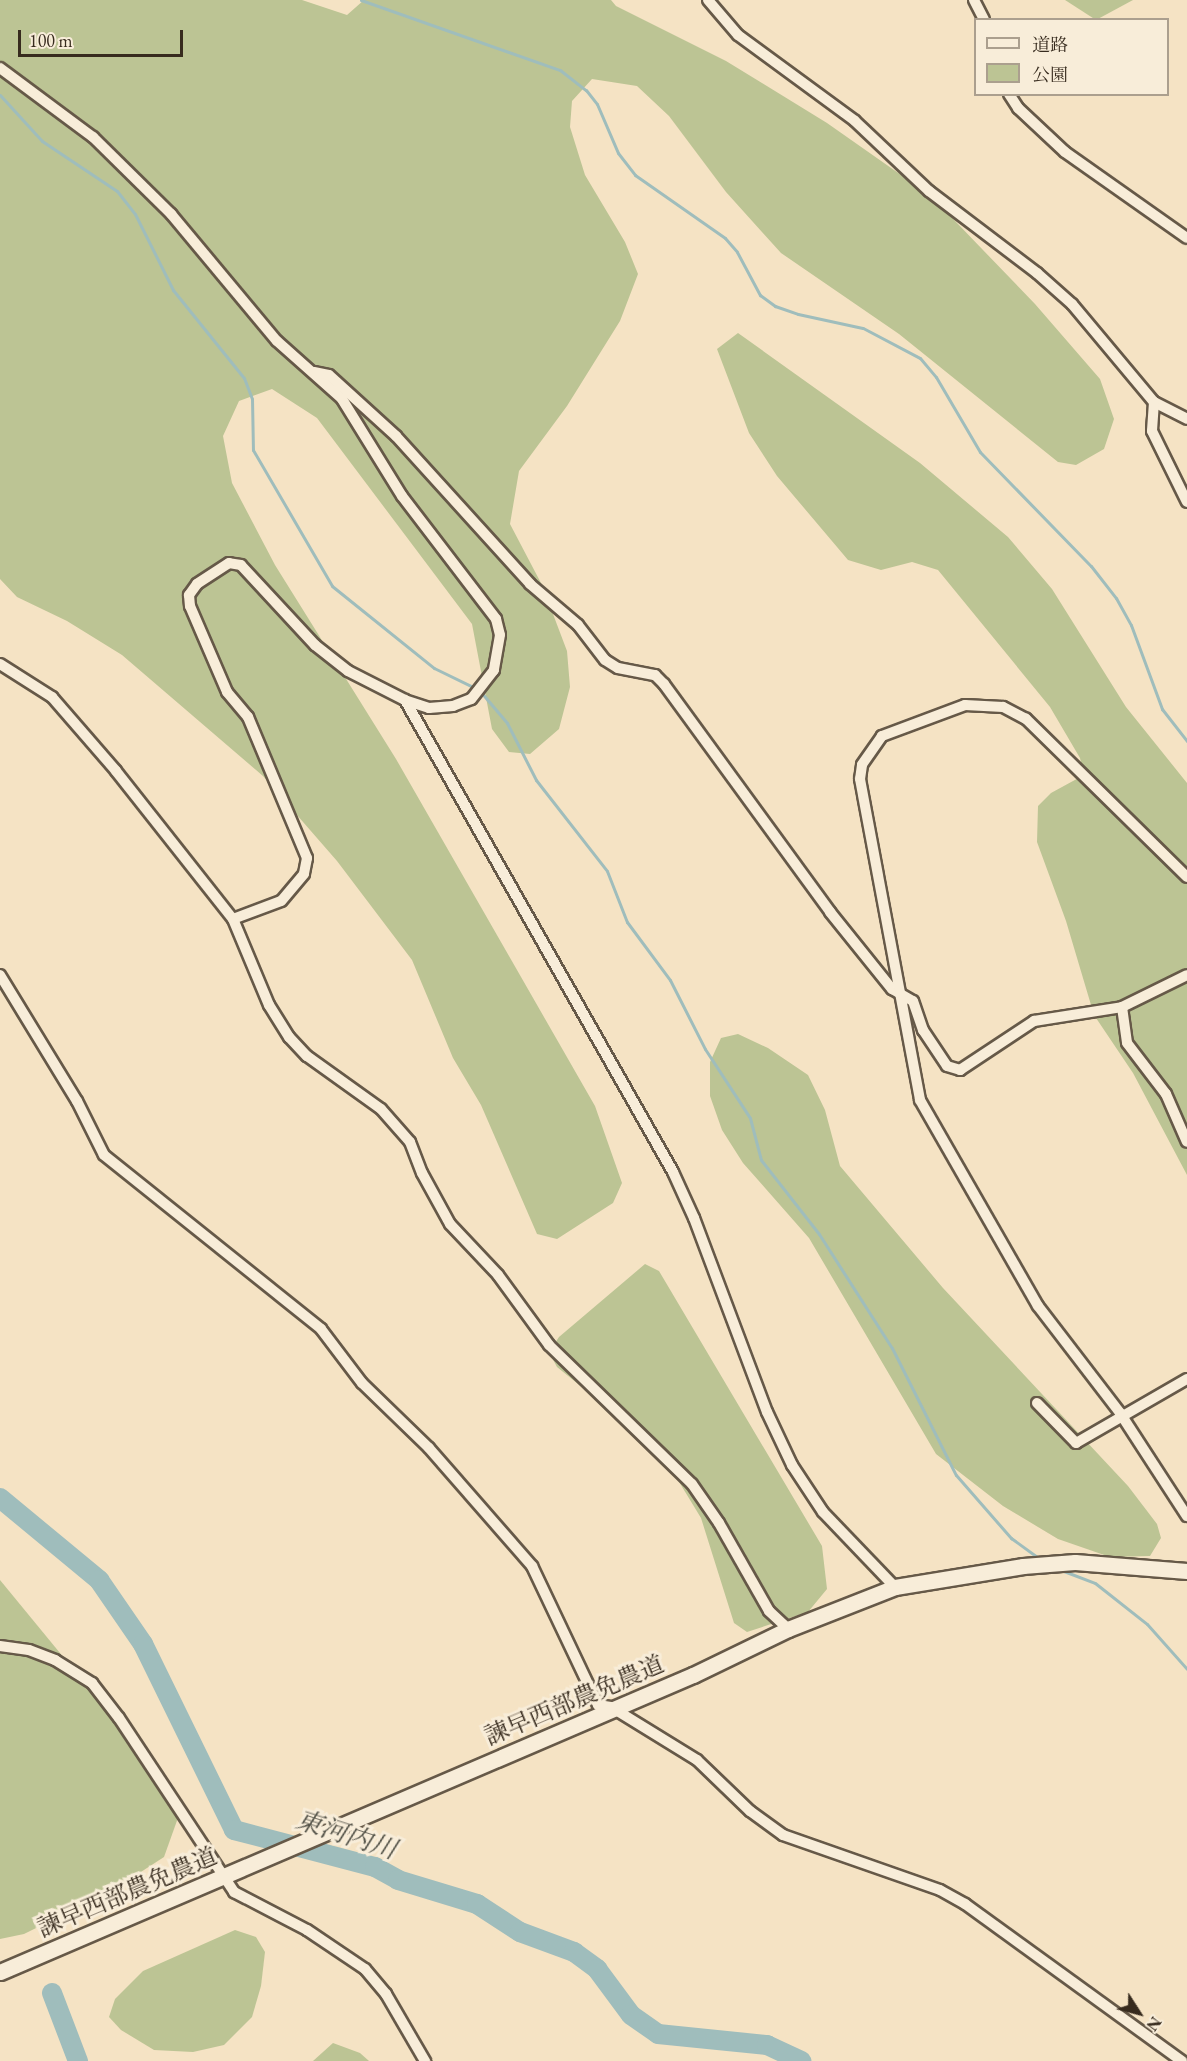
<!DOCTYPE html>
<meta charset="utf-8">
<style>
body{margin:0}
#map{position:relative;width:1187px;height:2061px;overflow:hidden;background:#f5e3c4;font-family:"EB Garamond","Noto Serif JP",serif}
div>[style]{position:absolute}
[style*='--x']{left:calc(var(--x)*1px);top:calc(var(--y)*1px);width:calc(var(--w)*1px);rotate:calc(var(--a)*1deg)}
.green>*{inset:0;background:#bcc494}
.stream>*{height:3px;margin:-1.5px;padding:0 1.5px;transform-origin:1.5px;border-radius:1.5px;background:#9fbdbc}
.river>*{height:20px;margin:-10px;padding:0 10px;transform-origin:10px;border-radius:10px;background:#9fbdbc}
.roads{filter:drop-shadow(2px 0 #665948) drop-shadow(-2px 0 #665948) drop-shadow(0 2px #665948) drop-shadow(0 -2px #665948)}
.street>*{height:10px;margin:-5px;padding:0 5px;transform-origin:5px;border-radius:5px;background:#f8edd9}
.secondary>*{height:15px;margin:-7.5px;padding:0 7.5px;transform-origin:7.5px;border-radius:7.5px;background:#f8edd9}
span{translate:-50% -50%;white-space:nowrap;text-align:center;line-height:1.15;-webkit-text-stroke:6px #f8edd9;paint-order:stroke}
.street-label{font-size:24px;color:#372b1e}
.water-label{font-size:26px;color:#515046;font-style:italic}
.legend{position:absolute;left:974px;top:18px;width:195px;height:78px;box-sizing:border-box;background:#f8edd9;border:2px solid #ab9f8e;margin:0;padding:8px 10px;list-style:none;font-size:18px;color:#372b1e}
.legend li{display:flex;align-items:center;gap:12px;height:30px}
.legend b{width:30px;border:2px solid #ab9f8e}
.north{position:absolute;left:1109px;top:1983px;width:60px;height:60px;-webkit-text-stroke:4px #f8edd9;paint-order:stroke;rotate:126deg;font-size:16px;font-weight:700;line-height:24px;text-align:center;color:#372b1e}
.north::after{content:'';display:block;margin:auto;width:21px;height:27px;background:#372b1e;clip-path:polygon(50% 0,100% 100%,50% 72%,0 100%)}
.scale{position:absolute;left:18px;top:30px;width:165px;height:27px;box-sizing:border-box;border:3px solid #372b1e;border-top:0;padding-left:8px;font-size:18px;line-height:21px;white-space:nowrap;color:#372b1e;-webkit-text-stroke:4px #f8edd9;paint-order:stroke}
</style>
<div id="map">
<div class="green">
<i style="clip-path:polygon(0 0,302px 0,347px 15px,364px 0,611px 0,616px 6px,726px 61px,827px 123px,931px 196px,1035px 304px,1100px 379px,1114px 419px,1104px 449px,1076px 465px,1058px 462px,899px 334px,781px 253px,726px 192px,669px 116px,637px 86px,592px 79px,572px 101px,570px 127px,585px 175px,625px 242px,638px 274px,620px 321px,567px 406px,519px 471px,510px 524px,542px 585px,567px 651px,570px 687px,559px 729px,530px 754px,509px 752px,492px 729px,472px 624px,317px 418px,272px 389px,239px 401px,223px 436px,232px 483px,275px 565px,396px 759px,595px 1106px,622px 1183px,613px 1203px,557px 1239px,537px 1234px,481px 1105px,453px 1058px,412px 960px,337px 861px,263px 776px,122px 655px,67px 621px,17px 597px,0 579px)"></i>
<i style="clip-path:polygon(1065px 0,1133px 0,1096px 20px)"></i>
<i style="clip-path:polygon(738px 333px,920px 463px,1008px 537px,1052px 589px,1126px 707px,1187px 783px,1187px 1175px,1133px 1073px,1094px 1015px,1066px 921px,1037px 842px,1038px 806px,1051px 793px,1084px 775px,1080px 758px,1050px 707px,938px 570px,912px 562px,881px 570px,848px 560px,777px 476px,749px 433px,717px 349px)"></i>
<i style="clip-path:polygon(738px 1034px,768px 1048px,808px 1075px,825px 1110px,840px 1166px,943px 1288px,1128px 1486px,1157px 1524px,1161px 1538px,1150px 1556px,1110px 1557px,1058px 1539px,1003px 1506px,936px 1454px,809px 1238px,743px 1163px,722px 1130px,710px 1096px,710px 1062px,721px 1038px)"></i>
<i style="clip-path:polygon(645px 1264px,659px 1271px,822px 1546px,827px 1589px,808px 1612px,747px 1632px,734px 1623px,701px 1518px,670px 1467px,635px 1430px,557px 1367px,549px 1352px,559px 1337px)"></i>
<i style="clip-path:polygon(0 1580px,138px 1748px,179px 1815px,164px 1857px,113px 1890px,24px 1934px,0 1939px)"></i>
<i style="clip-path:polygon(235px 1930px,256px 1937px,265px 1952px,261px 1986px,252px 2017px,224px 2045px,193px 2052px,154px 2050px,121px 2030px,109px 2017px,115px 1999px,143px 1971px)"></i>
<i style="clip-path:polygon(333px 2043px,360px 2053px,369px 2061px,313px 2061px)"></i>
</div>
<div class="stream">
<i style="--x:361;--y:0;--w:211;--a:19.4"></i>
<i style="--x:560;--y:70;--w:33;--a:38"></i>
<i style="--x:586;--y:90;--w:18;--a:52"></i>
<i style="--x:597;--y:104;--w:53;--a:66.8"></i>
<i style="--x:618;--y:153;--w:28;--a:52"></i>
<i style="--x:635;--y:175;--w:110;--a:35"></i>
<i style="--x:725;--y:238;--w:18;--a:49"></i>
<i style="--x:737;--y:252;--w:49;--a:61.9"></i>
<i style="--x:760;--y:295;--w:19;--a:36"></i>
<i style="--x:775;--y:306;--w:24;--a:19"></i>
<i style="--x:798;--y:314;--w:66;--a:12.2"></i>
<i style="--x:863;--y:328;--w:64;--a:27.8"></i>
<i style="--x:920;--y:358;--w:25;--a:50"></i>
<i style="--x:936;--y:377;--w:87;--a:59.6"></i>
<i style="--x:980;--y:452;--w:159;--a:45.8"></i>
<i style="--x:1091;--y:566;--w:41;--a:52"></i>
<i style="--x:1116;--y:598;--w:31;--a:61"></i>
<i style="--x:1131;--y:625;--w:90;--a:69.7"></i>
<i style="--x:1162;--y:709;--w:41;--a:52"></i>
<i style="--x:0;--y:95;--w:62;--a:47.6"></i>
<i style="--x:42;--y:141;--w:90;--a:33.7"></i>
<i style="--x:117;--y:191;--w:29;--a:52"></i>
<i style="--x:135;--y:214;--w:85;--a:63.4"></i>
<i style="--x:173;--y:290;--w:113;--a:51.1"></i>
<i style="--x:244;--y:378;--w:22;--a:69"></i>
<i style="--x:252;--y:399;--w:51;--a:88.9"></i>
<i style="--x:253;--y:450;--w:157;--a:59.8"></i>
<i style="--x:332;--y:586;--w:131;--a:38.8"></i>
<i style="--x:434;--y:668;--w:46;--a:26"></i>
<i style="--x:480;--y:691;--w:42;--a:49.8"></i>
<i style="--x:507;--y:723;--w:64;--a:63"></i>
<i style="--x:536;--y:780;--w:115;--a:52"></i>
<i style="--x:607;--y:871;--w:55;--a:68.6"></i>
<i style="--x:627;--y:922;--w:72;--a:53.4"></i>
<i style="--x:670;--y:980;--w:77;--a:63.1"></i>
<i style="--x:705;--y:1049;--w:82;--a:56.9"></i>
<i style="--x:750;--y:1118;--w:43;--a:75.3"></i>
<i style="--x:761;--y:1160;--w:94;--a:51.9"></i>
<i style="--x:819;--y:1234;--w:135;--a:57.4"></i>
<i style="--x:892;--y:1348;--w:142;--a:63.3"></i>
<i style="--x:956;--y:1475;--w:84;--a:48.9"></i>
<i style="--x:1011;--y:1538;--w:34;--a:36"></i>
<i style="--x:1061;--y:1570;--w:36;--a:21"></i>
<i style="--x:1095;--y:1583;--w:66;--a:38.3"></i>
<i style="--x:1147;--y:1624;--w:60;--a:48.4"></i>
</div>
<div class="river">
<i style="--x:0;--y:1498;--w:129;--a:39.6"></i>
<i style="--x:99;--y:1580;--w:78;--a:55.5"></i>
<i style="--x:143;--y:1644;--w:207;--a:63.9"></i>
<i style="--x:234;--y:1830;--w:146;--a:14.7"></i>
<i style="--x:375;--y:1867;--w:26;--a:29"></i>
<i style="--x:398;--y:1880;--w:83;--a:16.9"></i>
<i style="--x:477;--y:1904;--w:51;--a:33.1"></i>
<i style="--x:520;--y:1932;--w:58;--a:20.3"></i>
<i style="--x:574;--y:1952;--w:29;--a:36"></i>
<i style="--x:597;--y:1969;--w:57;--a:53.5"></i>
<i style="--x:631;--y:2015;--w:33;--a:35"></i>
<i style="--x:658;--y:2034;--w:110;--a:5.8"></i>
<i style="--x:767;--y:2045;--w:38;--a:25"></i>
<i style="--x:52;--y:1993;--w:73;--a:69.1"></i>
</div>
<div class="roads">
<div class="street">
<i style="--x:708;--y:0;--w:46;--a:49.4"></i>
<i style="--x:738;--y:35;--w:145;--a:36.3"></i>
<i style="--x:855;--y:121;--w:102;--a:43.4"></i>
<i style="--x:929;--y:191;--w:136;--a:37.2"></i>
<i style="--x:1037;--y:273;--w:47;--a:41.5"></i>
<i style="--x:1072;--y:304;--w:128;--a:50.1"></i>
<i style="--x:1154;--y:402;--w:37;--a:27"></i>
<i style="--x:974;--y:0;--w:22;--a:63"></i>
<i style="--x:0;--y:68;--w:116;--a:36.6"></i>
<i style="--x:93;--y:137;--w:110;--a:44.6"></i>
<i style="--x:171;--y:214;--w:165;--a:50.2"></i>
<i style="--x:277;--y:341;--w:87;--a:41.7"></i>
<i style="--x:342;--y:399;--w:114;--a:58.3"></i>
<i style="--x:402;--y:496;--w:155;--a:52.6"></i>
<i style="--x:496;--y:619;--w:16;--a:76"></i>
<i style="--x:500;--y:635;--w:36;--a:100"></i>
<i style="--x:494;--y:670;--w:37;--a:128"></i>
<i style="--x:471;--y:699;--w:19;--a:159"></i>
<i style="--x:453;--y:706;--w:24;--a:175"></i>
<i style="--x:429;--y:708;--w:25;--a:-162"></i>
<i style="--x:405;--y:700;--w:64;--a:-153"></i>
<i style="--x:348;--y:671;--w:42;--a:-141.8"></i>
<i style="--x:315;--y:645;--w:109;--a:-132.8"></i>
<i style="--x:241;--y:565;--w:12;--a:-171"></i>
<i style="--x:229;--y:563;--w:38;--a:147"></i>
<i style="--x:197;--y:584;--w:14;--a:126"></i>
<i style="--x:189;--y:595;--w:11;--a:85"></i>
<i style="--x:190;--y:606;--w:94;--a:66.7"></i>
<i style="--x:227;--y:692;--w:33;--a:50"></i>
<i style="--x:248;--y:717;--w:153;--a:67.3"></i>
<i style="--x:307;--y:858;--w:16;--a:101"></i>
<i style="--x:304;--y:874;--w:35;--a:130"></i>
<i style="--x:281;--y:901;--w:51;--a:159.4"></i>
<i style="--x:1009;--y:94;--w:17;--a:57"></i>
<i style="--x:1018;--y:108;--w:64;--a:43.1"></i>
<i style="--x:1065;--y:152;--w:149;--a:35.2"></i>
<i style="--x:314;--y:372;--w:15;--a:11"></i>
<i style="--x:329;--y:375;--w:91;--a:42.3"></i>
<i style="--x:396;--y:436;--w:200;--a:47.8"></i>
<i style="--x:530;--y:584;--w:63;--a:40.5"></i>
<i style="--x:578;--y:625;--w:44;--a:52.4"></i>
<i style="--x:605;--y:660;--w:15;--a:32"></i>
<i style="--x:618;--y:668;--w:38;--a:11"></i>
<i style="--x:655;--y:675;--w:13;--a:45"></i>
<i style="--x:664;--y:684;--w:282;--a:53.9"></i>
<i style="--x:830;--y:912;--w:99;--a:51.2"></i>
<i style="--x:892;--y:989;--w:24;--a:30"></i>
<i style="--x:913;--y:1001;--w:31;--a:71"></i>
<i style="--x:923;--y:1030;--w:43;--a:56.3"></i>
<i style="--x:947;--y:1066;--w:14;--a:17"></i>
<i style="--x:960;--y:1070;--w:89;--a:-33.5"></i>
<i style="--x:1034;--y:1021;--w:89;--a:-9"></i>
<i style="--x:1122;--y:1007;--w:72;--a:-26.2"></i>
<i style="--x:1154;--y:402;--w:29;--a:94"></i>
<i style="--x:1152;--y:431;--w:79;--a:63.8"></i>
<i style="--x:0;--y:664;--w:62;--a:32.4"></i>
<i style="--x:52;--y:697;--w:98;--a:49.1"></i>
<i style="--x:116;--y:771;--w:189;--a:51.7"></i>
<i style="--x:233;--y:919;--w:93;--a:67.3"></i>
<i style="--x:269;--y:1005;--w:38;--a:58"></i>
<i style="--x:289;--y:1037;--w:26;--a:47"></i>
<i style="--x:307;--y:1056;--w:91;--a:35.6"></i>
<i style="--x:381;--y:1109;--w:44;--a:48.7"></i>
<i style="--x:410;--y:1142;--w:33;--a:69"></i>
<i style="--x:422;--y:1173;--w:58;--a:61.2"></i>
<i style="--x:450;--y:1224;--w:70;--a:46.7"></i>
<i style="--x:498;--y:1275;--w:87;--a:53.9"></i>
<i style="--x:549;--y:1345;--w:199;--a:44.2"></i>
<i style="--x:692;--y:1484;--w:47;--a:55.3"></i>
<i style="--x:719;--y:1523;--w:101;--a:60.4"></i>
<i style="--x:769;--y:1611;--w:26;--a:43"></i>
<i style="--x:405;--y:700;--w:543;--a:60.41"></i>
<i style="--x:673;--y:1172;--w:51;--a:65.5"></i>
<i style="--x:694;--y:1218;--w:207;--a:69.4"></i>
<i style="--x:767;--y:1412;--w:59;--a:64.7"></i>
<i style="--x:792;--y:1465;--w:56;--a:56.6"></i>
<i style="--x:823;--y:1512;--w:104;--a:46.2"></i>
<i style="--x:1187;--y:877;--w:226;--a:-135.5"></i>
<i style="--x:1026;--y:719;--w:26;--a:-152"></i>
<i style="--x:1003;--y:707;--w:38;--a:-177"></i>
<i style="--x:965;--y:705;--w:89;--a:159.5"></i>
<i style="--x:882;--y:736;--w:35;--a:125"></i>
<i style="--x:862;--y:765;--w:14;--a:98"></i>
<i style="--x:860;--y:779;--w:327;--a:79.4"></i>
<i style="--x:920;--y:1100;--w:237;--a:60.2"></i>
<i style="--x:1038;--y:1306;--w:135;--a:52.5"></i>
<i style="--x:1120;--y:1413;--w:123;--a:57"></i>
<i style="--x:0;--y:975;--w:148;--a:58.6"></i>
<i style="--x:77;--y:1101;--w:60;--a:63.4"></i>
<i style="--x:104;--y:1155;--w:278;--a:38.7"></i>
<i style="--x:321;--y:1329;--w:68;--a:52.8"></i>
<i style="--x:362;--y:1383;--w:93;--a:44.1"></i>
<i style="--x:429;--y:1448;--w:157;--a:48.9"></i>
<i style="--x:532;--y:1566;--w:154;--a:64.6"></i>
<i style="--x:598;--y:1705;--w:13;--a:9"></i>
<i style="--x:611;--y:1707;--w:101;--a:31.6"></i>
<i style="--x:697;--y:1760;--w:74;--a:43.9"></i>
<i style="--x:750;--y:1811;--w:41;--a:36"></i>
<i style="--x:783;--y:1835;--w:166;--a:19.3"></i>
<i style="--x:940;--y:1890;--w:29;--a:29"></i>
<i style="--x:965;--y:1904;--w:268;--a:35.9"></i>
<i style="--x:1122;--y:1007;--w:36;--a:82"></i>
<i style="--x:1127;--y:1043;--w:64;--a:52.6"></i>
<i style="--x:1166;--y:1094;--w:52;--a:66.4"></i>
<i style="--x:1037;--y:1403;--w:56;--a:45.7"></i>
<i style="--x:1076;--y:1443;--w:128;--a:-30"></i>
<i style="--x:0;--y:1646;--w:29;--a:8"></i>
<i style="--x:29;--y:1650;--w:28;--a:21"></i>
<i style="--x:55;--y:1660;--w:44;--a:31.9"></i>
<i style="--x:92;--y:1683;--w:44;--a:52.4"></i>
<i style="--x:119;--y:1718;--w:209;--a:56.5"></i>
<i style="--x:234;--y:1892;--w:82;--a:27.5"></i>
<i style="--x:307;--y:1930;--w:70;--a:33.9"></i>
<i style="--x:365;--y:1969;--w:33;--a:50"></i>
<i style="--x:386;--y:1994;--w:78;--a:59.8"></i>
</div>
<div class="secondary">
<i style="--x:0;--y:1972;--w:754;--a:-23.2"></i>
<i style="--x:693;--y:1675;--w:106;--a:-25.8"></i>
<i style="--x:788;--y:1629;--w:115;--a:-21.4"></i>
<i style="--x:895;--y:1587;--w:130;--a:-9.3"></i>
<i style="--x:1023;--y:1566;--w:52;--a:-4.4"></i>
<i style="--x:1075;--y:1562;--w:112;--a:4.6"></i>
</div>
</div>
<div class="street-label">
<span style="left:574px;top:1700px;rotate:-23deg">諫早西部農免農道</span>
<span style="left:127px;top:1892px;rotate:-23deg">諫早西部農免農道</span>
</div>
<div class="water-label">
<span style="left:346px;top:1835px;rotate:18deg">東河内川</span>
</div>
<ul class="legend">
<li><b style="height:8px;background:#f8edd9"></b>道路</li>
<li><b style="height:16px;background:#bcc494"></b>公園</li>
</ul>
<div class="north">N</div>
<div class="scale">100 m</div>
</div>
